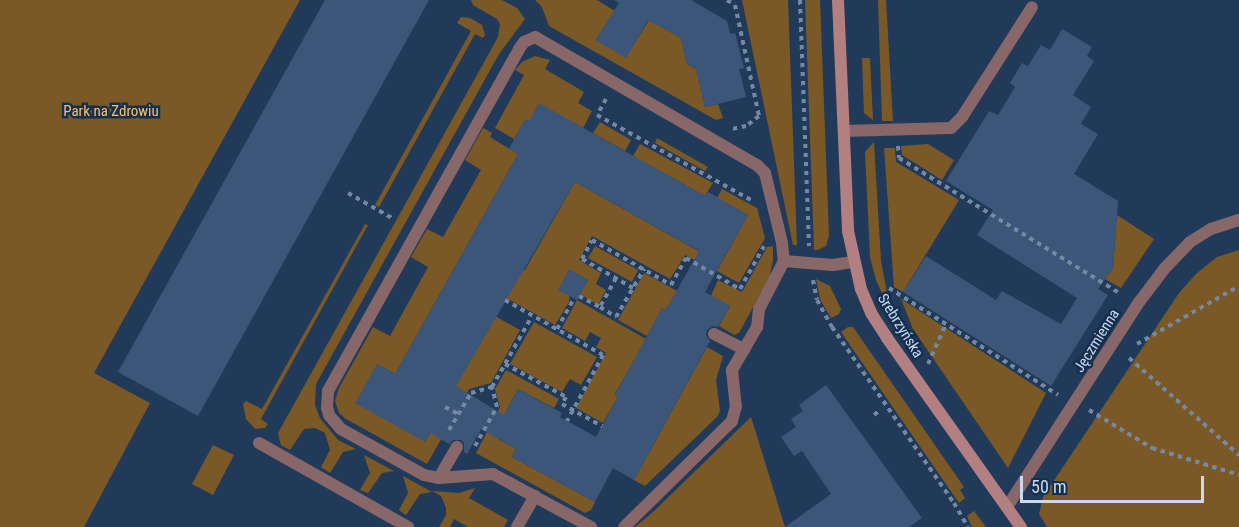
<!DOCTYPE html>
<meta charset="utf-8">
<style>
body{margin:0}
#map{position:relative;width:1239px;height:527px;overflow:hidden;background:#213a5a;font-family:"Roboto Condensed",sans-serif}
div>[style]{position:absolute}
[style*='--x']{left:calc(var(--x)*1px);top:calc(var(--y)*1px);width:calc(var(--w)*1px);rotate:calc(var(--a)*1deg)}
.green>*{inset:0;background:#7a5926}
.building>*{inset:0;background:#3b5678}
.path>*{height:4px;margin-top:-2px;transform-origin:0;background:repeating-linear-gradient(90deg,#7589a3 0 4.5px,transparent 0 9px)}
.lane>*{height:12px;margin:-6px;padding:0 6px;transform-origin:6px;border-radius:6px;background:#886768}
.street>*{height:12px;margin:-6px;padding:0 6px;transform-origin:6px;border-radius:6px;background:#886768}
.secondary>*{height:12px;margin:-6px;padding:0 6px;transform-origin:6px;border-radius:6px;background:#b38082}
span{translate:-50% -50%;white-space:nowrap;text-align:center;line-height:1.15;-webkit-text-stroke:5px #162f4f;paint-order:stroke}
.park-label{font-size:15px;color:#fac069}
.street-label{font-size:15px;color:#cad9ee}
.scale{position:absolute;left:1020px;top:476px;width:184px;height:27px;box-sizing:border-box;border:3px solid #cad9ee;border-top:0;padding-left:8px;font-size:18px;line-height:21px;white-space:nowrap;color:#cad9ee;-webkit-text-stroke:4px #162f4f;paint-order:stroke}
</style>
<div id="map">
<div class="green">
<i style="clip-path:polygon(0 0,300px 0,94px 373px,150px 403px,84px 527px,0 527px)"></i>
<i style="clip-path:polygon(471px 0,502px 0,517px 8px,525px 19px,499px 54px,316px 384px,315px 405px,320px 418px,338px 440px,356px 449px,343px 452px,330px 473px,321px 467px,330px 450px,325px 433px,315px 428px,304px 429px,290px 450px,281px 445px,278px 433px,498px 37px,500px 24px,497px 19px,473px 5px)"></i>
<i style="clip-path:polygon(535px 0,597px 0,615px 11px,626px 57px,649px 20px,681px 38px,687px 64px,696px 69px,705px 107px,718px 104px,723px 118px,716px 120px,549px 26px,542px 7px)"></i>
<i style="clip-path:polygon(742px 0,788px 0,797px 245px,793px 245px)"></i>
<i style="clip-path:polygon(805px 0,820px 0,829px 236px,826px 246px,818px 250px,814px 250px)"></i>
<i style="clip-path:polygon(878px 0,886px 0,893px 121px,882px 121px)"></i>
<i style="clip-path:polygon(461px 17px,470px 18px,482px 25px,485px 35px,483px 38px,475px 34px,379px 207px,375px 205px,471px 31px,457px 23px)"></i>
<i style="clip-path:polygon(535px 56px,550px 60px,545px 69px,584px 92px,578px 103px,592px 111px,583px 128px,525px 120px,514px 139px,495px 128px,524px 75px,515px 70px,522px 62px)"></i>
<i style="clip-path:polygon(862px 58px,870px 58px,873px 120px,864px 113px)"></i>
<i style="clip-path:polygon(600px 122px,631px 140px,625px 151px,593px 133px)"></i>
<i style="clip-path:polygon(483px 128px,492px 133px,490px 137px,518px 154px,395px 374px,377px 364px,425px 442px,441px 414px,452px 420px,427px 464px,346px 419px,339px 413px,335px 401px,339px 388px,373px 327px,390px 336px,428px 267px,411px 257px,427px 229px,443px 237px,481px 170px,465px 160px)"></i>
<i style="clip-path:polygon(657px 138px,708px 167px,705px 171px,655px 143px)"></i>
<i style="clip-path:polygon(874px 142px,881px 261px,891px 313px,876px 280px,870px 257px,865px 152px)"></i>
<i style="clip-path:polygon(640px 144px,713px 183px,705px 196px,633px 156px)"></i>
<i style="clip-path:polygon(928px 144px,954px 160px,942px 180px,902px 155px,901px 146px)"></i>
<i style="clip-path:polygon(884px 148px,895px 148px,896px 162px,959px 200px,903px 292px,894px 287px)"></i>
<i style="clip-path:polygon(575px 182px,709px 257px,704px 265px,685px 255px,670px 279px,592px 236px,579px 260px,601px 273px,596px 284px,606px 290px,598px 305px,580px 294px,588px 280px,570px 270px,569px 302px,555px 325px,506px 298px,522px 269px,525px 270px)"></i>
<i style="clip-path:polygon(722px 189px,757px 208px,765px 238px,739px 283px,717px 271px,748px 215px,717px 198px)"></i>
<i style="clip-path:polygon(1117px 215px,1154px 239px,1121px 288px,1105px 279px,1113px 268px)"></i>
<i style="clip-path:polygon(365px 224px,368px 225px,261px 419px,268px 424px,265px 428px,255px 429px,246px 419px,243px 404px,246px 401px,262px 409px)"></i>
<i style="clip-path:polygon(595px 246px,638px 270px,632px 282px,588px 258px)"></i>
<i style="clip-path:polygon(773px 246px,773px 261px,769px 278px,739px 333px,734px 335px,719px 326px,730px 306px,711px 296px,718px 280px,742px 292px,767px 247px)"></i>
<i style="clip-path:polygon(1239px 250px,1239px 527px,1047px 527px,1039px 514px,1043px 497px,1179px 293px,1196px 274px,1217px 257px)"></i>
<i style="clip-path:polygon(644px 273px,677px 291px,666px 310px,662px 308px,647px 336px,618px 320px)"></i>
<i style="clip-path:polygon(816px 279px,830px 286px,841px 309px,839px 314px,831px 318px,820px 299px)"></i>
<i style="clip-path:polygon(901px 299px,1046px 393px,1008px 468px,913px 329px)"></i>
<i style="clip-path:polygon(577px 300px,646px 339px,615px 394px,618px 397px,603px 423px,576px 408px,606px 353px,596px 347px,601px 338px,590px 332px,585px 341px,562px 328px)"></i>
<i style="clip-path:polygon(495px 316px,520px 330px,491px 383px,469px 389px,458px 410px,446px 403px)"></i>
<i style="clip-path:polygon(534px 322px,597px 357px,581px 385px,570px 379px,562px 392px,510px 364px)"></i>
<i style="clip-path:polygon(848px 327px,853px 327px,964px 487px,960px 490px,965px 498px,959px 503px,841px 332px)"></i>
<i style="clip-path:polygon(707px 347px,723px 356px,716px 380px,720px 411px,717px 417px,645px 486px,634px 480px)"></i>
<i style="clip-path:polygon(506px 370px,559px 399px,554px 408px,518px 389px,505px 413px,510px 416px,498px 439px,516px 449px,512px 457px,595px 502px,591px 510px,585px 513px,476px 453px,500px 407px,495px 389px)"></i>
<i style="clip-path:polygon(751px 417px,785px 527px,635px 527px,653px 512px)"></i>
<i style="clip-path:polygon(213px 445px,234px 455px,213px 495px,192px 484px)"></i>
<i style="clip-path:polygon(364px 455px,394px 471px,382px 473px,368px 493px,360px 490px,370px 473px)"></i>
<i style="clip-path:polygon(403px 476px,432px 492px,420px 494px,406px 515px,399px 510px,408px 493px)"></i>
<i style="clip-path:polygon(475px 488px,469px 498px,508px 520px,504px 527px,468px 527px,454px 519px,450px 527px,439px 527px,446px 515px,446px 508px,441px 496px,432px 491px,459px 493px)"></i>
<i style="clip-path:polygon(974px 511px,986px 527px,972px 527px,967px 516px)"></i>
</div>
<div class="building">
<i style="clip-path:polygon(325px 0,429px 0,198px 416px,118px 372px)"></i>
<i style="clip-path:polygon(614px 0,691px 0,727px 21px,730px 34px,735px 33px,744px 68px,739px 69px,746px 97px,705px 107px,696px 69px,687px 64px,681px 38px,648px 20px,626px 58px,595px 40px,619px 3px)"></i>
<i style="clip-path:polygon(1062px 29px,1092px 47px,1087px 56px,1094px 61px,1073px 95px,1091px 107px,1081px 124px,1098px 134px,1074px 174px,1118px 201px,1113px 268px,1098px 289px,1108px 295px,1051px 386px,903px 292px,926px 256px,996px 300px,1002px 291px,1061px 324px,1077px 298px,977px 235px,993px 210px,946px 181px,989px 111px,998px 115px,1015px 87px,1010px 83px,1022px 63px,1028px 66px,1041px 45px,1050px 50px)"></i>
<i style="clip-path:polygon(evenodd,539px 103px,705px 196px,708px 192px,748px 215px,705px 292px,730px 306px,718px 327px,713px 326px,707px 330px,706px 335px,710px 341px,634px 480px,613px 468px,595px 502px,512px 457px,516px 449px,481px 429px,467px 454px,464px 452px,464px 443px,461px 440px,453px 440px,449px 444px,430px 433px,425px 442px,355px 403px,377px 364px,395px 374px,518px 154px,509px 149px,525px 119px,529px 121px,539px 103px,575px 182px,699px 251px,666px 310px,662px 308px,615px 395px,618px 397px,596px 437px,560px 417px,562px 413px,518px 389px,504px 415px,456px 386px,575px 182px)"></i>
<i style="clip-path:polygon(569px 269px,588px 280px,577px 300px,558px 290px)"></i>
<i style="clip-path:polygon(826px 385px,922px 518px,909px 527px,785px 527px,831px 494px,802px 451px,794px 456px,781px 437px,796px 427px,791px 419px,803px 411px,799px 405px)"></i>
</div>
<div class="path">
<i style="--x:727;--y:0;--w:9;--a:32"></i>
<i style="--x:735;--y:5;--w:114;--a:77.8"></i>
<i style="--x:759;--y:116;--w:16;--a:142"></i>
<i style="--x:746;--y:126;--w:14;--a:168"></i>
<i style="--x:800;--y:0;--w:246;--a:87.9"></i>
<i style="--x:606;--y:99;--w:18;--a:119"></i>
<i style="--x:597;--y:115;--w:178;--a:28.9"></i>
<i style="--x:898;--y:146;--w:12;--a:85"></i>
<i style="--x:899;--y:158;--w:260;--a:31.5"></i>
<i style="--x:348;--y:193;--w:51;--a:29.6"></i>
<i style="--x:616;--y:278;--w:33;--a:119"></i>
<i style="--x:600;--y:307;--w:19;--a:32"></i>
<i style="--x:616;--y:317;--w:56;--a:-59.7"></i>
<i style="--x:813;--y:280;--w:20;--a:79"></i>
<i style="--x:817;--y:300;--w:31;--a:61"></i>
<i style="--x:832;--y:327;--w:214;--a:55.3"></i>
<i style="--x:954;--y:503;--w:28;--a:60"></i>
<i style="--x:633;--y:288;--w:59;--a:-150.4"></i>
<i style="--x:582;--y:259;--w:21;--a:-62"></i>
<i style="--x:592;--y:240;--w:91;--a:29.7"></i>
<i style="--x:671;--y:285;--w:31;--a:-61"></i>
<i style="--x:686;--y:258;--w:62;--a:29.9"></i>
<i style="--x:740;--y:289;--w:49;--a:-60.8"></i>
<i style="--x:889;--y:288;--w:200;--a:32.3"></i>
<i style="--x:579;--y:296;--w:24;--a:28"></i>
<i style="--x:505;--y:300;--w:112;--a:29.3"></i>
<i style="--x:603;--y:355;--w:75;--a:118.6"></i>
<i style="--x:557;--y:329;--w:35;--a:-61"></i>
<i style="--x:1137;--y:344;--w:117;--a:-29.6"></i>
<i style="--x:1129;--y:358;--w:147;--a:41.4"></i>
<i style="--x:505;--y:364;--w:69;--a:28.4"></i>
<i style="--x:566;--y:397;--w:8;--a:120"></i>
<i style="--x:562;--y:404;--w:46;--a:28.8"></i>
<i style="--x:928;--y:364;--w:44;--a:-65.8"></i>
<i style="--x:445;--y:407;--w:15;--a:28"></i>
<i style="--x:1089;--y:410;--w:74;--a:31.1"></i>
<i style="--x:1152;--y:448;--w:91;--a:17.2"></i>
<i style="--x:874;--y:415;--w:8;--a:-40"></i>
<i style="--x:449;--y:430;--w:43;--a:-59.3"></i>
<i style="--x:471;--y:393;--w:22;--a:-16"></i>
<i style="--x:475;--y:446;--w:45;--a:-60.6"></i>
<i style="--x:497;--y:407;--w:21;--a:-104"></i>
<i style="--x:492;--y:387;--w:81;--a:-60.6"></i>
</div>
<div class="lane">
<i style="--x:844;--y:131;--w:107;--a:-1.6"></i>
<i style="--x:951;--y:128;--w:16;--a:-45"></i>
<i style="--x:962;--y:117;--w:130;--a:-57.5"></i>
<i style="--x:784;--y:261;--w:49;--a:4.7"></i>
<i style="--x:833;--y:265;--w:20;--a:-9"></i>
<i style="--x:714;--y:334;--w:34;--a:27"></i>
<i style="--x:259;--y:443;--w:171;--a:29.4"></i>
<i style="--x:439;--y:478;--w:36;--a:-60"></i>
<i style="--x:517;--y:527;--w:36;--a:-60"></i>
<i style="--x:591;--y:527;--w:111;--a:-151.6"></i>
<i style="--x:493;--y:474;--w:54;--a:175.8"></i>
<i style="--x:439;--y:478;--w:15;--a:-169"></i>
<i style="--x:424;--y:475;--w:95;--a:-151"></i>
<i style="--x:341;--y:429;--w:18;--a:-131"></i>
<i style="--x:329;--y:415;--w:8;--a:-104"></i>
<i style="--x:327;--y:407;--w:16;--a:-86"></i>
<i style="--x:328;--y:391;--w:392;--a:-60.8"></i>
<i style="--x:519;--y:49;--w:9;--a:-54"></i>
<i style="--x:524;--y:42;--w:12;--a:-24"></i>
<i style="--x:535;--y:37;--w:256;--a:30"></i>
<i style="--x:757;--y:165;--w:11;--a:45"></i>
<i style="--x:765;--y:173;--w:72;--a:76.3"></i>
<i style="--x:782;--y:243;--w:18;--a:84"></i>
<i style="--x:784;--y:261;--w:54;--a:117.5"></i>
<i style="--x:759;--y:309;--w:18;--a:96"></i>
<i style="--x:757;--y:327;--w:50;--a:120.2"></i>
<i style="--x:732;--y:370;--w:36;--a:84"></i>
<i style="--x:736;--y:406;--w:16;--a:105"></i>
<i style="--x:732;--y:421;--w:151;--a:135.5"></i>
</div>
<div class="street">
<i style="--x:1007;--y:507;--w:245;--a:-57.2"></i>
<i style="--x:1140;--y:301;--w:40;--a:-53"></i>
<i style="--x:1164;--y:269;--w:37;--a:-46"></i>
<i style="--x:1190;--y:242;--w:25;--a:-32"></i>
<i style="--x:1211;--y:229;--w:29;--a:-18"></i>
</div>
<div class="secondary">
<i style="--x:838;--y:0;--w:231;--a:87.5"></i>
<i style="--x:848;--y:231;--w:59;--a:77.4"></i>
<i style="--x:861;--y:289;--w:26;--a:67"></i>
<i style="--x:871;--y:313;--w:30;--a:57"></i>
<i style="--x:887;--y:338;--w:232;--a:54.7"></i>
</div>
<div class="park-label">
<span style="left:111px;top:112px">Park na Zdrowiu</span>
</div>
<div class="street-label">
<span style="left:900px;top:326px;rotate:58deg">Srebrzyńska</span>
<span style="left:1097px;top:341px;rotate:-58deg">Jęczmienna</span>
</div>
<div class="scale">50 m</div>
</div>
